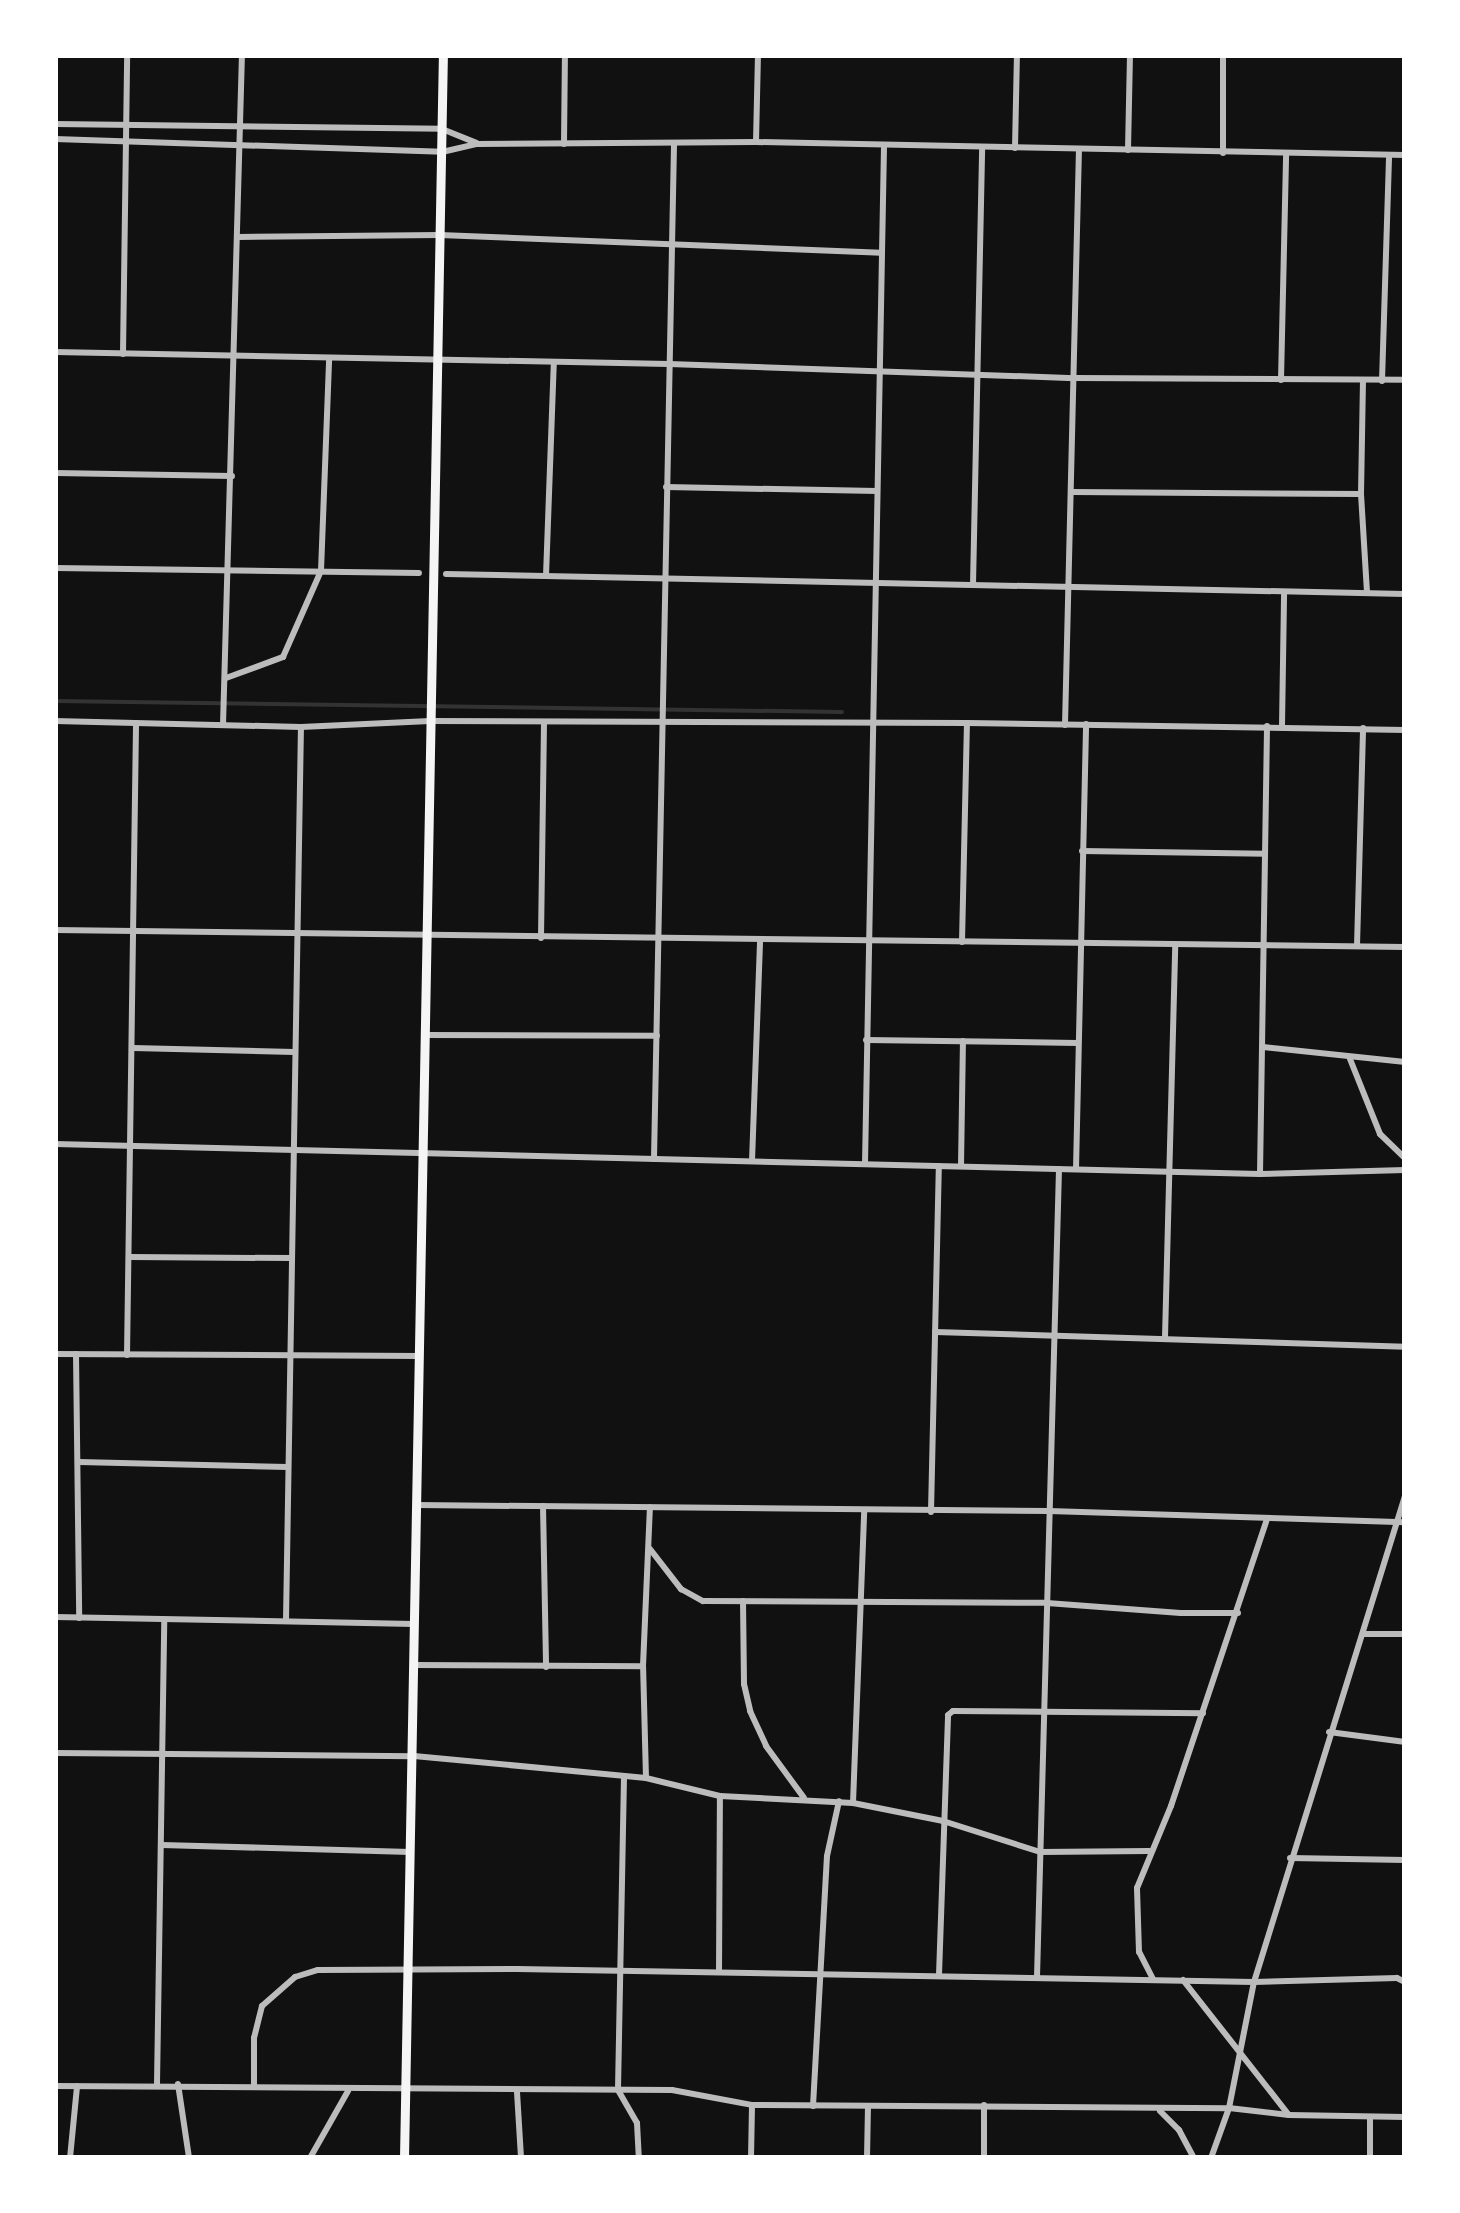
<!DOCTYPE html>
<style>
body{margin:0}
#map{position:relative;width:1460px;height:2213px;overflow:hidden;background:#111;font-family:"Titillium Web",sans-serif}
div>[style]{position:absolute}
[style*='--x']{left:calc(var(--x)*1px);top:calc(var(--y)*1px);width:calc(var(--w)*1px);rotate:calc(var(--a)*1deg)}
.stream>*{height:4px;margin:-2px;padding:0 2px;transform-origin:2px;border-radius:2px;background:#333}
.minor>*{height:6px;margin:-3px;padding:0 3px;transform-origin:3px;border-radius:3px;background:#bcbcbc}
.secondary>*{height:9px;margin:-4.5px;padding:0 4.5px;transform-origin:4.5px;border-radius:4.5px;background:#f5f5f5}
span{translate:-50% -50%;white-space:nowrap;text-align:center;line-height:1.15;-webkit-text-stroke:8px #fff;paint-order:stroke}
.frame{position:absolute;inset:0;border:58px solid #fff;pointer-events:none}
</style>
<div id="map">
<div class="stream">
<i style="--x:55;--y:701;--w:787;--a:0.8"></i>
</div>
<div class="minor">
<i style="--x:55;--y:124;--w:387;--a:0.7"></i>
<i style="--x:442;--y:129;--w:37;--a:22"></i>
<i style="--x:55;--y:139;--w:387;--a:1.9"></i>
<i style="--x:442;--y:152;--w:36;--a:-13"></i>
<i style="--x:477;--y:144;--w:279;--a:-0.4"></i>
<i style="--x:756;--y:142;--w:649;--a:1.15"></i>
<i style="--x:756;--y:142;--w:87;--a:-88.7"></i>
<i style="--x:564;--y:144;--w:89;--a:-89.4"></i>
<i style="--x:1015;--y:148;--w:93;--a:-88.8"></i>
<i style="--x:1128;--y:150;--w:95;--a:-88.8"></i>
<i style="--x:1223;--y:153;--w:98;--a:-90"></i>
<i style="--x:238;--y:237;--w:202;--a:-0.6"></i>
<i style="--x:440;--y:235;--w:441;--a:2.3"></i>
<i style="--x:55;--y:352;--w:614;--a:1.12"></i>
<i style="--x:669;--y:364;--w:406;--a:2"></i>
<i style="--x:1075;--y:378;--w:330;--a:0.3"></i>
<i style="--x:123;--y:354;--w:299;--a:-89.2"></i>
<i style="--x:1281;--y:380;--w:225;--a:-88.7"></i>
<i style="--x:1363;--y:380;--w:114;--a:91"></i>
<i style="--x:1361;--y:494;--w:99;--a:86.5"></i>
<i style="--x:1382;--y:381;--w:225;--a:-88.2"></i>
<i style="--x:55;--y:473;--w:177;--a:1"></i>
<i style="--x:666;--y:487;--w:211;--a:1.1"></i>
<i style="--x:1072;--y:492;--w:289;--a:0.4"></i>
<i style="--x:55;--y:568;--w:364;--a:0.8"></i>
<i style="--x:446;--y:574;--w:959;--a:1.19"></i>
<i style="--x:546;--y:576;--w:214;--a:-87.9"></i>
<i style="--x:973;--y:585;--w:438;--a:-88.8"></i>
<i style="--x:226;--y:678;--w:61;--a:-20.2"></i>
<i style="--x:283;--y:657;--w:94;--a:-66.2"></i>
<i style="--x:321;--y:571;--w:213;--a:-87.8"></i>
<i style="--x:55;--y:721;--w:246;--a:1.4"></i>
<i style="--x:301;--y:727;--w:129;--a:-2.7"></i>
<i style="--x:430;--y:721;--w:537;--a:0.21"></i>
<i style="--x:967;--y:723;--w:438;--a:0.9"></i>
<i style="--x:223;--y:725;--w:670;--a:-88.38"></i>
<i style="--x:1065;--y:725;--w:576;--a:-88.61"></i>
<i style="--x:1282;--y:726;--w:134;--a:-89.1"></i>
<i style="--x:1082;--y:851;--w:183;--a:0.9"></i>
<i style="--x:55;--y:930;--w:1350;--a:0.72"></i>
<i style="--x:541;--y:938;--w:216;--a:-89.2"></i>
<i style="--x:962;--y:942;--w:219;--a:-88.7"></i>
<i style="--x:1357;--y:946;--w:218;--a:-88.4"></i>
<i style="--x:425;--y:1035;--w:232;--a:0.2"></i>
<i style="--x:866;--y:1040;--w:211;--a:0.8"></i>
<i style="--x:1263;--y:1047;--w:143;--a:6"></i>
<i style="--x:133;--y:1048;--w:161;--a:1.4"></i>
<i style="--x:1350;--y:1059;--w:81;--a:68.2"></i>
<i style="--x:1380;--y:1134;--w:35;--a:44"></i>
<i style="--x:55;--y:1144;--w:1205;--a:1.43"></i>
<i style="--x:1260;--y:1174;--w:145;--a:-1.6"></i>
<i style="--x:654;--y:1159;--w:1016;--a:-88.87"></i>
<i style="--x:752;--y:1161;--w:222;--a:-87.9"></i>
<i style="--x:865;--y:1164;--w:1018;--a:-88.93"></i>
<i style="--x:961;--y:1166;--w:125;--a:-89.1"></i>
<i style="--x:1076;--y:1169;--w:445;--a:-88.7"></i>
<i style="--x:1260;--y:1174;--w:448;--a:-89.1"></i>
<i style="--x:130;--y:1257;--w:161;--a:0.4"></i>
<i style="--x:935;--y:1332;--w:470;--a:1.8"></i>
<i style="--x:1165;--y:1337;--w:393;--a:-88.5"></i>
<i style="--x:55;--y:1354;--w:364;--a:0.3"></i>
<i style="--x:76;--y:1354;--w:264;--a:89.3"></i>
<i style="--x:127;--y:1355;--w:632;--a:-89.18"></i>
<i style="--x:79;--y:1462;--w:208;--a:1.4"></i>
<i style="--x:417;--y:1505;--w:632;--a:0.54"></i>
<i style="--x:1049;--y:1511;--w:356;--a:1.8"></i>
<i style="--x:543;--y:1506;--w:161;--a:88.9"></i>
<i style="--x:931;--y:1512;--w:346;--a:-88.7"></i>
<i style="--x:650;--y:1549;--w:51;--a:52.2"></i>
<i style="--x:681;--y:1589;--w:25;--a:29"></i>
<i style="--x:703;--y:1601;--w:344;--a:0.3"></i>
<i style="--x:1047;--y:1603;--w:134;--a:4.3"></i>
<i style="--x:1181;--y:1613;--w:57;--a:0"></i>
<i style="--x:743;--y:1601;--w:83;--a:89.3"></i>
<i style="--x:744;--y:1684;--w:28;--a:77"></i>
<i style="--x:750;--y:1711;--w:38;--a:65"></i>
<i style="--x:766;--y:1746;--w:64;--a:53.8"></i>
<i style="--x:55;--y:1617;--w:359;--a:1.1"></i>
<i style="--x:286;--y:1620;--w:893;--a:-89.04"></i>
<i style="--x:1363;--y:1634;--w:42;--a:0"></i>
<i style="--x:415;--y:1665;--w:228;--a:0.3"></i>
<i style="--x:1329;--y:1732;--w:77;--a:7.5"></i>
<i style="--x:55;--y:1753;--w:359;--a:0.5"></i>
<i style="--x:414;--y:1756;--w:233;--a:5.4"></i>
<i style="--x:646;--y:1778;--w:76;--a:13.7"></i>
<i style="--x:720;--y:1796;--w:133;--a:3"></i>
<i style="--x:853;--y:1803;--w:92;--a:11.3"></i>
<i style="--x:943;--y:1821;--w:102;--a:17.7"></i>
<i style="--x:1040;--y:1852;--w:109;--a:-0.5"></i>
<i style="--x:624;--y:1777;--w:313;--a:91.1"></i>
<i style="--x:618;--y:2090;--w:38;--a:60"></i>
<i style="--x:637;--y:2123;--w:35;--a:87"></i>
<i style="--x:646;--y:1778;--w:112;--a:-91.5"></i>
<i style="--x:643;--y:1666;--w:159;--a:-87.5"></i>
<i style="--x:853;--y:1803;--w:292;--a:-87.8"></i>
<i style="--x:162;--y:1845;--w:248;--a:1.6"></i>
<i style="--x:1290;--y:1858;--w:115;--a:1"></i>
<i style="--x:719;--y:1972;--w:176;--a:-89.7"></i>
<i style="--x:939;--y:1975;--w:260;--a:-88"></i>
<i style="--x:948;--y:1715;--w:6;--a:-39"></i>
<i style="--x:953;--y:1711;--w:250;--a:0.5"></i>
<i style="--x:1037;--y:1977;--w:808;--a:-88.44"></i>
<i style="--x:1153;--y:1979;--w:30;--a:-117"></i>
<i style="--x:1139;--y:1952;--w:64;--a:-91.8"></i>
<i style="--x:1137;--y:1888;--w:89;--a:-67.5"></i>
<i style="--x:1171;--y:1806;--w:303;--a:-71.5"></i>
<i style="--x:1183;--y:1980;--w:170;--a:51.9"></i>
<i style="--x:157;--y:2084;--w:464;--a:-89.1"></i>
<i style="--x:178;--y:2084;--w:75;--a:81.5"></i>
<i style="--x:55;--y:2086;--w:617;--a:0.37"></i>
<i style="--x:672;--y:2090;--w:81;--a:10.6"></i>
<i style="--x:752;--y:2105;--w:477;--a:0.4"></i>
<i style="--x:1229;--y:2108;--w:60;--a:6.7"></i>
<i style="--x:1289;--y:2115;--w:116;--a:1"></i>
<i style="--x:254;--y:2086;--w:48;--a:-90"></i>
<i style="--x:254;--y:2038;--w:33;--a:-76"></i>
<i style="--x:262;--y:2006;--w:44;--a:-41.3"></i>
<i style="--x:295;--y:1977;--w:24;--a:-17"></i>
<i style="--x:318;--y:1970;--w:199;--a:-0.3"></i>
<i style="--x:517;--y:1969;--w:737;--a:1.01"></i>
<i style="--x:1254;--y:1982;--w:143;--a:-1.6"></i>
<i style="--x:1397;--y:1978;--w:9;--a:27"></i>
<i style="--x:517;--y:2092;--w:66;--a:86.5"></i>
<i style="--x:813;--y:2106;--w:250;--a:-86.8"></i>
<i style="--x:827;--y:1856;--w:56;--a:-77.7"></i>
<i style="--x:1160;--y:2111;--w:27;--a:45"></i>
<i style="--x:1179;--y:2130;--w:32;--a:62"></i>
<i style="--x:70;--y:2158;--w:72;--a:-84.4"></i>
<i style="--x:310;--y:2158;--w:77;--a:-60.4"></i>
<i style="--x:751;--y:2158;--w:53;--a:-88.9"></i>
<i style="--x:867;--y:2158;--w:51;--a:-88.9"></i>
<i style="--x:984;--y:2158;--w:53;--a:-90"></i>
<i style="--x:1211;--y:2158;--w:53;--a:-70.2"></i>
<i style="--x:1229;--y:2108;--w:128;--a:-78.8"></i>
<i style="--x:1254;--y:1982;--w:509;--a:-72.74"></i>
<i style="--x:1370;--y:2158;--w:39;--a:-90"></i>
</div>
<div class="secondary">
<i style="--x:404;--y:2158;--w:2103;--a:-88.94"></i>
</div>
<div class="frame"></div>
</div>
